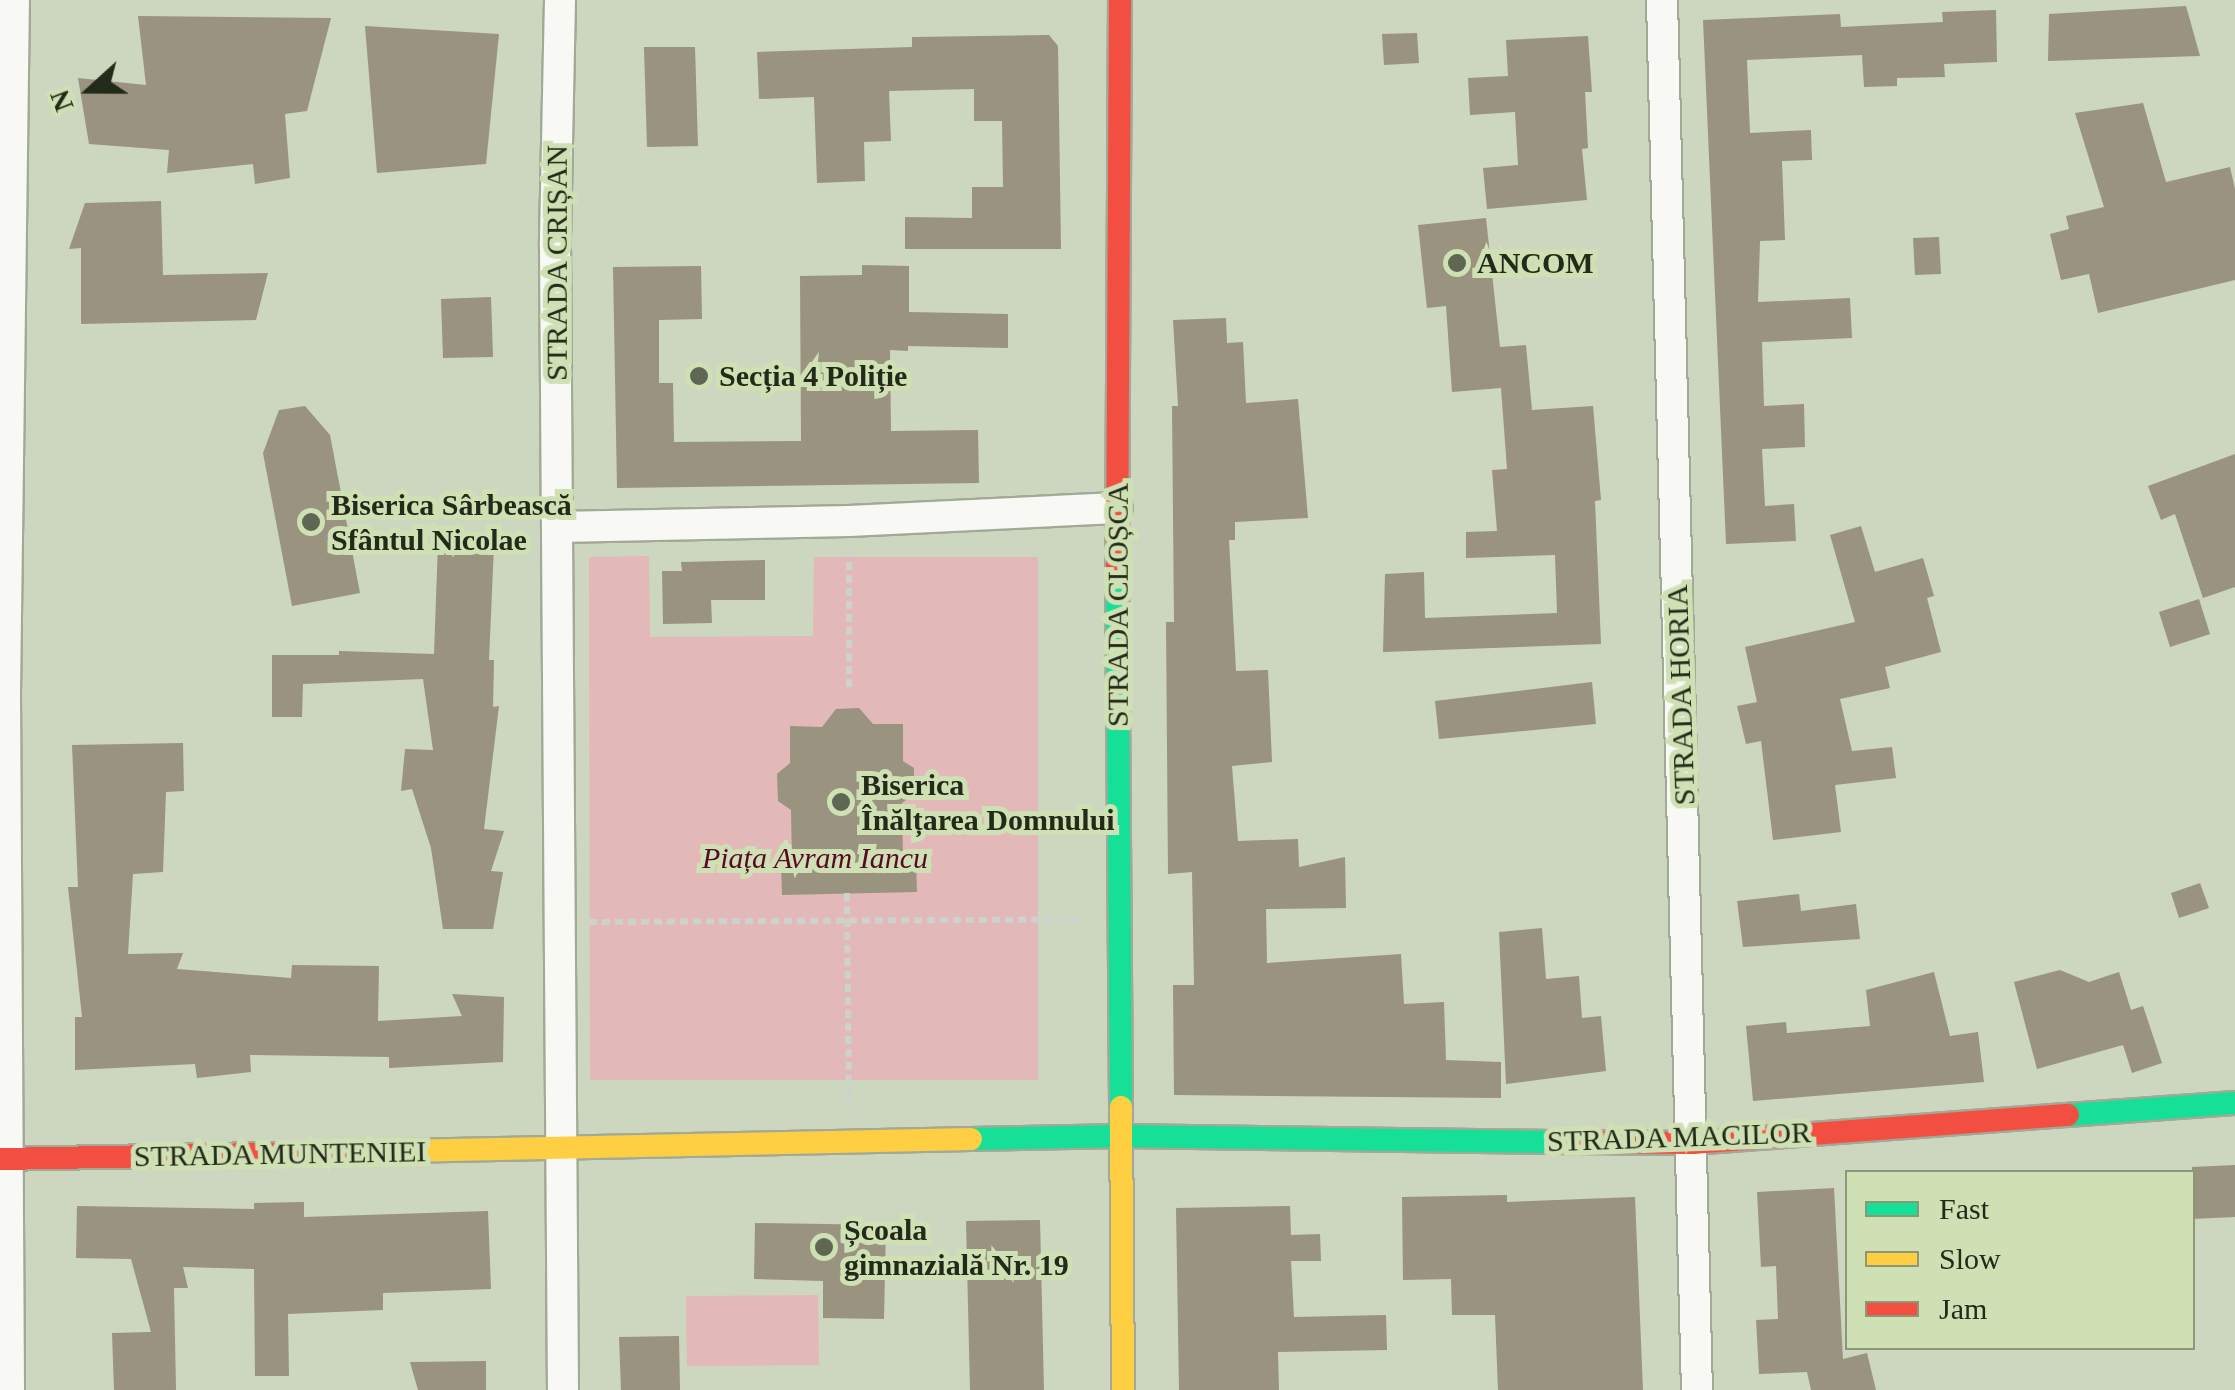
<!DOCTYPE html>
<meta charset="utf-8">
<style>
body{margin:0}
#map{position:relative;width:2235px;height:1390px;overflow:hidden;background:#cdd6be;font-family:"Times New Roman",serif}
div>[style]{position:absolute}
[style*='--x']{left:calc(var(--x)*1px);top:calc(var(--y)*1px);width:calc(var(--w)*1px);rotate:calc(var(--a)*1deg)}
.green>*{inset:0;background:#e2b8b8}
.building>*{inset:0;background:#99937f}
.path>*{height:6px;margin-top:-3px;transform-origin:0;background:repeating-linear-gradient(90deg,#cfd2ca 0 8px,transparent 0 13px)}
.roads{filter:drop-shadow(2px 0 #a3a997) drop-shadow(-2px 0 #a3a997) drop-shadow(0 2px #a3a997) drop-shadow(0 -2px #a3a997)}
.street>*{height:30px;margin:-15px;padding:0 15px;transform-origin:15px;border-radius:15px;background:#f8f9f5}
.fast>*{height:22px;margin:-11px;padding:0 11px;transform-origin:11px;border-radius:11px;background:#16e098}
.slow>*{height:22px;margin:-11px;padding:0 11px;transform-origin:11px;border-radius:11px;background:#ffcf43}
.jam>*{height:22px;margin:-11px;padding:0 11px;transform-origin:11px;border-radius:11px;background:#f24e42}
.dots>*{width:28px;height:28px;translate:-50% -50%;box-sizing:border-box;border:5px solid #cfe0b4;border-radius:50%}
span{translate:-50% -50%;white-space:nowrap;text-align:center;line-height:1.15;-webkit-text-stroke:10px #cfe0b4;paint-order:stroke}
.street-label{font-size:30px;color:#242a19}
.poi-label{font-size:30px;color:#242a19;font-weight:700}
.left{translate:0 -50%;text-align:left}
.park-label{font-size:30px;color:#580927;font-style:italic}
.legend{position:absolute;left:1845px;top:1170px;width:350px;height:180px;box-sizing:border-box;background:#cfe0b4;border:2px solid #8b9776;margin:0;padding:12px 18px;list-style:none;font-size:30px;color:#242a19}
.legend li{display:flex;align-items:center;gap:20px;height:50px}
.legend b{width:50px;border:2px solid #8b9776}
.north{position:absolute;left:40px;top:40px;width:100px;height:100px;-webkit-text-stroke:8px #cfe0b4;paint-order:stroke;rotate:249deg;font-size:28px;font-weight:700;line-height:40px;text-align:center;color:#242a19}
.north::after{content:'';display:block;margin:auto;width:35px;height:45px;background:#242a19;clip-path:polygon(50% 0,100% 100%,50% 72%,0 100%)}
</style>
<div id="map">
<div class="green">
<i style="clip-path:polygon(649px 556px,650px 637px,813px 636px,814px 557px,1038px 557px,1038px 1080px,590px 1080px,589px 557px)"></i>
<i style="clip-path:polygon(818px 1295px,819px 1365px,687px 1366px,686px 1296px)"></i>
</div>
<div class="building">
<i style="clip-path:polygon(2186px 6px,2200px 56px,2048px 61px,2049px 14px)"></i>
<i style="clip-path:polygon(1996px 10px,1997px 62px,1944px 64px,1945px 77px,1897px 78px,1897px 86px,1864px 87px,1862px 55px,1747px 60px,1750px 133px,1811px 130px,1812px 160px,1782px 161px,1785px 240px,1760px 241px,1758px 302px,1850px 298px,1852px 338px,1762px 342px,1764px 406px,1804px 404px,1805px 447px,1762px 449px,1765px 506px,1794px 504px,1796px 541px,1726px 544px,1703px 20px,1840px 14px,1841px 27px,1943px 22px,1942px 12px)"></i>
<i style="clip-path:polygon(138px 16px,331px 18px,307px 111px,285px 114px,290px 178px,255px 184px,253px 164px,167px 173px,169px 150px,89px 144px,78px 78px,146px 85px)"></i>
<i style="clip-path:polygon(365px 26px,499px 34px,486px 164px,377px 173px)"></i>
<i style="clip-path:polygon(1417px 33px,1419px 63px,1384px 65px,1382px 34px)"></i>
<i style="clip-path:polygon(1049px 35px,1058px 46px,1061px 249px,905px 249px,905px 217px,972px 218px,972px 187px,1003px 187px,1002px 121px,974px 121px,974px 89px,889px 91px,891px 141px,864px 142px,865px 181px,817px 183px,814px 97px,759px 99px,757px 52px,912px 47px,912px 37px)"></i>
<i style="clip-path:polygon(1588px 36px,1592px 92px,1585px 92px,1588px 148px,1582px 149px,1587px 200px,1487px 209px,1483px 168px,1518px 165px,1515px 112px,1470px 115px,1468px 78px,1508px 76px,1506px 40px)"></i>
<i style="clip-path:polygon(644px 47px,695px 47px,698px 146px,647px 147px)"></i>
<i style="clip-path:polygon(2143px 103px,2166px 182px,2230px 167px,2235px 189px,2235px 280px,2098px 313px,2089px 274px,2061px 280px,2050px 234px,2069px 229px,2066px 216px,2104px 207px,2075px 113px)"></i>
<i style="clip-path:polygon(161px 201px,163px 275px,268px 273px,256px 320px,81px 324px,81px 248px,69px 249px,85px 203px)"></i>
<i style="clip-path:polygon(1486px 218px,1500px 347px,1526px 345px,1532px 410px,1593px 406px,1601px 500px,1595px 501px,1601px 644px,1383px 652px,1385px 574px,1424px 572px,1425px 618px,1557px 613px,1555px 555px,1466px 558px,1466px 532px,1497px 531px,1492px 470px,1507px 469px,1501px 388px,1452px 392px,1446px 306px,1427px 308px,1418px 225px)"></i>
<i style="clip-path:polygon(1939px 237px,1941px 274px,1915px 275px,1913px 238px)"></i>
<i style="clip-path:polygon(862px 265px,909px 266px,909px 312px,1008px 314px,1008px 348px,908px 346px,908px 351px,890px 350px,891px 431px,978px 430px,979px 483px,617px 488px,613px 267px,701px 266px,702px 319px,659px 320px,659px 383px,673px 383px,674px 442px,801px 441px,800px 276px,862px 275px)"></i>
<i style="clip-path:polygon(491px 297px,493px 357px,443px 358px,441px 299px)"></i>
<i style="clip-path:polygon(1226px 318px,1227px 343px,1243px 342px,1246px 403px,1298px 399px,1308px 518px,1235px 522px,1235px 540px,1229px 540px,1236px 671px,1268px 670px,1272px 762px,1232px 766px,1238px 841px,1298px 839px,1299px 867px,1345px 857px,1346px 908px,1266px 909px,1267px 963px,1401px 954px,1404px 1004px,1444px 1002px,1446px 1060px,1501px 1062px,1501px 1098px,1174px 1095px,1173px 985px,1194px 985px,1192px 872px,1168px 874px,1166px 622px,1174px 622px,1172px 406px,1178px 406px,1173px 320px)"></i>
<i style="clip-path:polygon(305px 406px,330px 435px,360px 593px,292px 606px,263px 453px,279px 410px)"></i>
<i style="clip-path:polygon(2235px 454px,2235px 587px,2203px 598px,2175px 514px,2161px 520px,2148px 486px)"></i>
<i style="clip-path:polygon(1861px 526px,1875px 572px,1923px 558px,1934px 596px,1927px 598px,1941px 652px,1885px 667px,1890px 688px,1840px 699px,1852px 751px,1892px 747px,1896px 778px,1835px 785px,1841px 832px,1773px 840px,1761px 741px,1746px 744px,1737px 706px,1757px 702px,1745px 647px,1855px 622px,1830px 535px)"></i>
<i style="clip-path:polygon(438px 543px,494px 545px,489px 660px,494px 660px,493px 707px,499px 706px,484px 829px,504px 831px,491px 871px,503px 872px,493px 929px,443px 929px,431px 848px,412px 789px,401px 791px,405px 749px,433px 750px,423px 679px,303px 684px,302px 717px,272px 717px,272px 655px,339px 655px,339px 651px,434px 654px)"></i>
<i style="clip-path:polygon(765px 560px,765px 600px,711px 600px,712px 623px,663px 624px,662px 571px,682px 571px,681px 562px)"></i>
<i style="clip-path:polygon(2199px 599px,2210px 634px,2170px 647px,2159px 612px)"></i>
<i style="clip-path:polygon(1592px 682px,1596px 724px,1439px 739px,1435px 701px)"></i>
<i style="clip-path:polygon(859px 708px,873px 724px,903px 724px,903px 761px,914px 768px,914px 794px,902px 803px,903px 860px,916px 860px,917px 892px,782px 895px,781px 863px,792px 863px,791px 810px,778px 801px,777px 774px,790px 763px,790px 726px,822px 727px,836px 709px)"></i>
<i style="clip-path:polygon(183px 743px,184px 791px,166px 792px,163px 872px,133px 874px,128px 954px,183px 953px,177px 969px,291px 978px,292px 965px,379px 966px,378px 1021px,462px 1016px,452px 994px,504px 997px,503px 1062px,389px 1068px,389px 1057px,250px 1055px,251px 1072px,197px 1078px,195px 1064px,75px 1070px,75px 1017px,82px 1017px,68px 887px,78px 887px,72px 745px)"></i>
<i style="clip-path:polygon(2200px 883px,2209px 908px,2179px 918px,2171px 893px)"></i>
<i style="clip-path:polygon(1799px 894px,1801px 911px,1856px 904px,1860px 939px,1743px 947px,1737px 901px)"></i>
<i style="clip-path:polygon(1542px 928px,1546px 979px,1579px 976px,1582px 1018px,1601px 1016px,1606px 1071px,1506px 1084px,1499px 932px)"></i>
<i style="clip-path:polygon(2060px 970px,2089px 982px,2119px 972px,2131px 1010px,2143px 1006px,2162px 1063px,2132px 1073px,2123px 1045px,2037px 1069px,2014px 982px)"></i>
<i style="clip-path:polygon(1934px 972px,1950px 1036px,1978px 1032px,1984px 1082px,1753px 1101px,1746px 1026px,1786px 1022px,1787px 1033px,1870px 1026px,1866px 990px)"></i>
<i style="clip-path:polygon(2235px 1165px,2235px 1217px,2192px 1219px,2192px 1167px)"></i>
<i style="clip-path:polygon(1834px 1188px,1843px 1359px,1867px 1353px,1876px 1390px,1811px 1390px,1807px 1372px,1759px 1374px,1756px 1320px,1778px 1319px,1776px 1266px,1761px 1267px,1757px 1192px)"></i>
<i style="clip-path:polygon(1507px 1195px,1507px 1202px,1635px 1197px,1643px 1390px,1498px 1390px,1495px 1315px,1452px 1315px,1451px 1279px,1403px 1280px,1402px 1197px)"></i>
<i style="clip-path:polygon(304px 1202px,304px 1217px,488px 1211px,491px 1289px,383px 1293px,383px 1310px,288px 1314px,289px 1376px,255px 1376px,254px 1269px,183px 1267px,188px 1288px,174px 1288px,176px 1390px,114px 1390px,112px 1333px,151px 1332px,131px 1259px,76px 1258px,77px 1206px,254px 1209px,254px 1203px)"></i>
<i style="clip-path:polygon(1290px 1206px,1291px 1235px,1320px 1234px,1321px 1261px,1291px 1261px,1294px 1317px,1386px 1315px,1387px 1350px,1278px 1352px,1279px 1390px,1179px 1390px,1176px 1208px)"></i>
<i style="clip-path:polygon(1040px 1220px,1044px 1390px,970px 1390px,966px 1221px)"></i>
<i style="clip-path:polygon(755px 1223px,886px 1225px,884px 1319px,823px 1318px,823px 1281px,754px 1279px)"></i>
<i style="clip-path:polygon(679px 1336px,680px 1390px,621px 1390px,619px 1337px)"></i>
<i style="clip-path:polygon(486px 1361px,486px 1390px,418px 1390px,410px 1362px)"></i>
</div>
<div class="path">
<i style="--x:849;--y:549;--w:139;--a:90"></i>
<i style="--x:847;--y:893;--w:214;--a:89.5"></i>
<i style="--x:589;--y:922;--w:493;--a:-0.3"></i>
</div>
<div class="roads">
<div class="street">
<i style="--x:560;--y:0;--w:246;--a:91.2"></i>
<i style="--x:555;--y:246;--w:1144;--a:89.6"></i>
<i style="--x:1662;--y:0;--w:1390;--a:88.56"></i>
<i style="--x:559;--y:527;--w:290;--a:-1.2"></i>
<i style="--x:849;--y:521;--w:268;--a:-2.8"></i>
<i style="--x:9;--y:1390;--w:697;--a:-90.33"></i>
<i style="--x:5;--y:693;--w:693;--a:-89.26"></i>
</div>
<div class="fast">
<i style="--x:1117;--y:570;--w:537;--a:89.57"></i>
<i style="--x:2068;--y:1115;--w:167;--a:-4.1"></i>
<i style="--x:971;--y:1139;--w:150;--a:-1.1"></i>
<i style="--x:1121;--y:1136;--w:451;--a:0.8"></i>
</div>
<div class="slow">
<i style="--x:1121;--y:1107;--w:283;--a:89.6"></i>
<i style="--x:356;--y:1152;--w:615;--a:-1.21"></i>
</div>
<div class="jam">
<i style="--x:1117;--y:570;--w:570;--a:-89.7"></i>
<i style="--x:1572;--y:1142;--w:121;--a:0.5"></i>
<i style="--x:1693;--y:1143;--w:376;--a:-4.3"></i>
<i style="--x:0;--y:1159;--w:356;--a:-1.1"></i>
</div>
</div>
<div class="dots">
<i style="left:1457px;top:263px;background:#5f6653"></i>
<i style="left:699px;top:376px;background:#5f6653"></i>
<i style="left:311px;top:522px;background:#5f6653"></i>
<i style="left:841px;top:802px;background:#5f6653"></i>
<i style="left:824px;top:1247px;background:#5f6653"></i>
</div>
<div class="street-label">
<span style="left:557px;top:263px;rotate:-90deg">STRADA CRIȘAN</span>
<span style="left:1118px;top:605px;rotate:-90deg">STRADA CLOȘCA</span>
<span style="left:1681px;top:695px;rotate:-92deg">STRADA HORIA</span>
<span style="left:1679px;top:1137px;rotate:-2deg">STRADA MACILOR</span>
<span style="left:280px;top:1154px;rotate:-1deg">STRADA MUNTENIEI</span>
</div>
<div class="poi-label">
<span class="left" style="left:1477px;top:263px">ANCOM</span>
<span class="left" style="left:719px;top:376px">Secția 4 Poliție</span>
<span class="left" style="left:331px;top:522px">Biserica Sârbească<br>Sfântul Nicolae</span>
<span class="left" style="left:861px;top:802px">Biserica<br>Înălțarea Domnului</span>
<span class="left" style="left:844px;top:1247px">Școala<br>gimnazială Nr. 19</span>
</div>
<div class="park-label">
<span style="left:815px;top:858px">Piața Avram Iancu</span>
</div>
<ul class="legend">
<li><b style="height:12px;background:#16e098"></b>Fast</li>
<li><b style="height:12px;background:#ffcf43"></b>Slow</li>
<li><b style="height:12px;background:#f24e42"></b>Jam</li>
</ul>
<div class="north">N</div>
</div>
